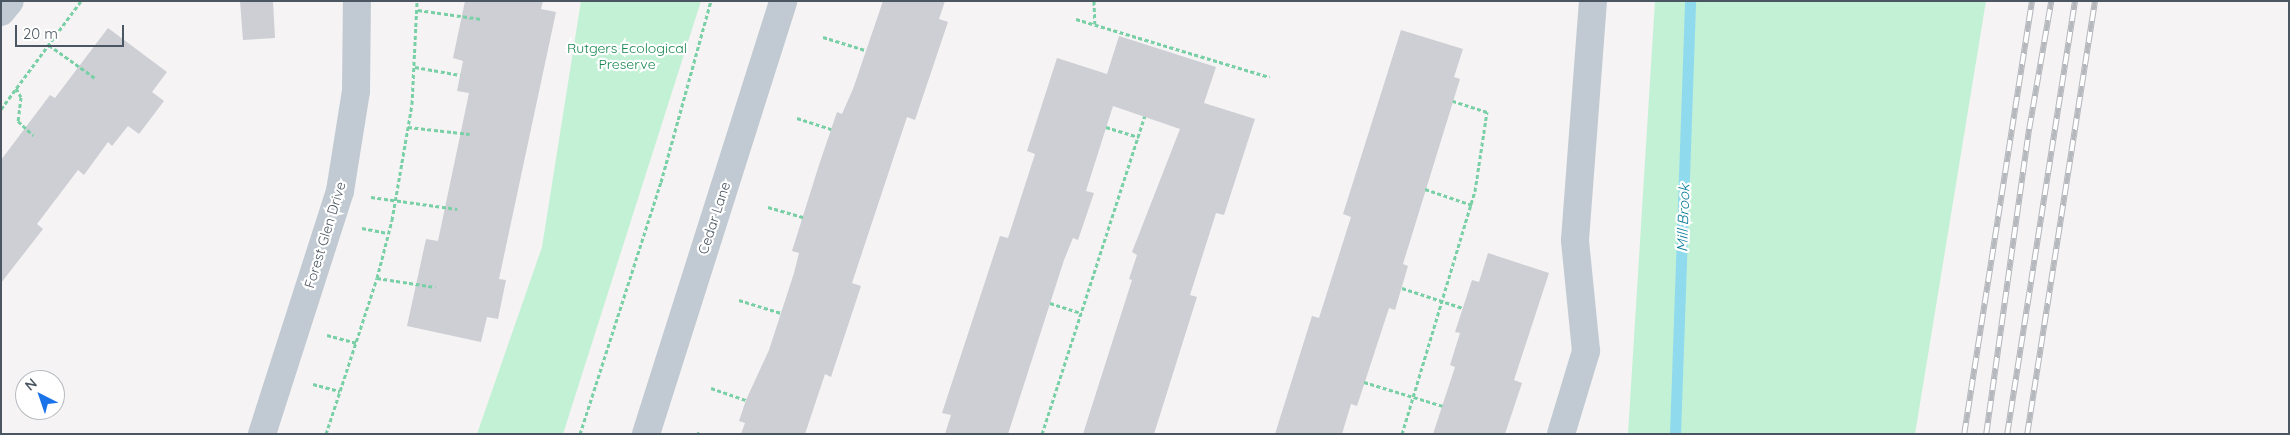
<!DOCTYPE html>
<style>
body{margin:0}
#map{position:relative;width:2290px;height:435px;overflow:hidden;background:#f5f3f3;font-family:Quicksand,sans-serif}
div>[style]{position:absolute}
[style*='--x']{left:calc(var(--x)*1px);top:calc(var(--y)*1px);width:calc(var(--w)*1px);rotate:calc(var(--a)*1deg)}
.green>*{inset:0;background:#c3f1d5}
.stream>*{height:11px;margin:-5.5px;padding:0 5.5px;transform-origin:5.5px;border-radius:5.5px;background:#90daee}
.building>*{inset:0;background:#cdcfd5}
.path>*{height:3px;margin-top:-1.5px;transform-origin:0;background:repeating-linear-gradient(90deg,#7ad0a6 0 4px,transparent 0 6.5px)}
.minor>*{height:28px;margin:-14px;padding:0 14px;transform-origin:14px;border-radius:14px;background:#c1cad2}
.rail>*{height:5.5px;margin-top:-2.75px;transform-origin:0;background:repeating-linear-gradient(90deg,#fff 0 11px,#b5b8bd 0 22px);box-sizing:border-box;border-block:1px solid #b5b8bd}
span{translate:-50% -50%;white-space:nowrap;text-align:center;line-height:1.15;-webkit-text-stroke:4.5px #fff;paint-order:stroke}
.park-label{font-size:14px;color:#17864f}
.street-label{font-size:14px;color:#4a5661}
.water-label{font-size:15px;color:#0c7c9b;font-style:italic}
.frame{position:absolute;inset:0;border:2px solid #4a5661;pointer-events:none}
.north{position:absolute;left:15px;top:370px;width:50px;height:50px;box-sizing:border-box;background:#fff;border:1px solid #b7bbc0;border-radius:50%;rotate:319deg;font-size:14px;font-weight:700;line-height:20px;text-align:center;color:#4a5661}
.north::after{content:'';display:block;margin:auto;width:18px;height:22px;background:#1a73e8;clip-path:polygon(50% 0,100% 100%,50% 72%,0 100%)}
.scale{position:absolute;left:15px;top:25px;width:109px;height:22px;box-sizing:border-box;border:2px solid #4a5661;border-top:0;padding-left:6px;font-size:15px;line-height:18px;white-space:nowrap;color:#4a5661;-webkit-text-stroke:4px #fff;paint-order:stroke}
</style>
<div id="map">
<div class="green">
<i style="clip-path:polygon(581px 1px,701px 1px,563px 434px,477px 434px,542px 247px)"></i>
<i style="clip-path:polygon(1655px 1px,1986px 1px,1915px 434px,1628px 434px)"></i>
</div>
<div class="stream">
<i style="--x:1675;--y:434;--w:433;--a:-88"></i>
</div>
<div class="building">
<i style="clip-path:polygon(240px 1px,273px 1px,275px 38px,243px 40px)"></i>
<i style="clip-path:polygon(465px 1px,543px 1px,541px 9px,556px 12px,499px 279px,506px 280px,498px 319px,487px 317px,481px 342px,407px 326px,426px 239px,438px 241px,469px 93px,457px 91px,463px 61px,453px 58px)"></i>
<i style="clip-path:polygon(883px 1px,945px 1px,939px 19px,948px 22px,915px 120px,907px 117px,852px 283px,861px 286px,831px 377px,825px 374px,805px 434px,741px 434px,745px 423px,739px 421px,746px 400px,769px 350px,794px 273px,799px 253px,792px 251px,819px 165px,837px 112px,842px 114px,853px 89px)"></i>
<i style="clip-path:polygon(108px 28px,167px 72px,152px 92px,164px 101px,139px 134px,128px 126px,112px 146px,108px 142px,84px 175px,78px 170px,37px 224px,43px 229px,1px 283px,1px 160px,50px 95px,55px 98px)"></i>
<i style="clip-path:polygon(1401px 30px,1463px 49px,1454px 77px,1460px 79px,1403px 264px,1408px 266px,1395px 310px,1389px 308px,1357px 406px,1351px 404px,1342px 434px,1275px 434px,1312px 316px,1319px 318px,1351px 217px,1343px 214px)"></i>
<i style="clip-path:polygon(1119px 36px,1216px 67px,1204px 103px,1255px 119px,1224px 215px,1216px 213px,1190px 295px,1197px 297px,1154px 434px,1083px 434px,1132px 280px,1129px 279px,1137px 255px,1132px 252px,1180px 129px,1113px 106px,1086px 191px,1094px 193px,1078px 240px,1073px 238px,1064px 260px,1008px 434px,945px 434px,951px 415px,942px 413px,1000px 236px,1008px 238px,1035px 154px,1027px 151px,1057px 58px,1107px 74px)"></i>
<i style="clip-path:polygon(1488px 253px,1549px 273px,1514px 380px,1522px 383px,1505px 434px,1433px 434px,1455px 367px,1450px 365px,1460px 333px,1455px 332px,1472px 280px,1479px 282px)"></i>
</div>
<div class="path">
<i style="--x:1094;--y:1;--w:23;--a:88"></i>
<i style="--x:418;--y:10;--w:64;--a:8.1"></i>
<i style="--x:1076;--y:19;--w:202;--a:16.7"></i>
<i style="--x:823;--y:37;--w:44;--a:17.2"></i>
<i style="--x:49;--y:45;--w:57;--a:35.7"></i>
<i style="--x:415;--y:67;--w:46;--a:10.1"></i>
<i style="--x:16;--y:88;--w:10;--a:61"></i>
<i style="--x:21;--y:97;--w:24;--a:97"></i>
<i style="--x:18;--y:121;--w:21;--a:43"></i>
<i style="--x:1;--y:109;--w:134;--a:-53.5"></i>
<i style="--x:797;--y:118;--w:36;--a:18"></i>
<i style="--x:408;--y:127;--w:62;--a:6.4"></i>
<i style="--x:1106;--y:127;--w:34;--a:17"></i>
<i style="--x:1425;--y:189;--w:50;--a:18.8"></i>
<i style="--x:371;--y:197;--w:87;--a:7.9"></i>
<i style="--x:768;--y:207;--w:37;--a:16"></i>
<i style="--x:362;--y:228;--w:26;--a:11"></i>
<i style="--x:377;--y:278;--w:59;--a:8.8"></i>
<i style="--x:1402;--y:288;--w:64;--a:18.2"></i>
<i style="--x:739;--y:300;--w:44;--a:17.2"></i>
<i style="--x:1050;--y:303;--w:33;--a:18"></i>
<i style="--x:327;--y:335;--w:30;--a:15"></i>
<i style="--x:1364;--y:382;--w:83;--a:16.9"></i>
<i style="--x:313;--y:384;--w:28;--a:15"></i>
<i style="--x:711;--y:388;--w:37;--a:19"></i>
<i style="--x:697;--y:432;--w:3;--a:45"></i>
<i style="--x:326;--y:434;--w:164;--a:-71.9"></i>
<i style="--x:377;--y:278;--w:60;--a:-75.5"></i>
<i style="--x:392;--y:220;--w:118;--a:-80.2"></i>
<i style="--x:412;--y:104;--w:103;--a:-87.2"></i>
<i style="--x:580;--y:434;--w:265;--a:-72.2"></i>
<i style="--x:661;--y:182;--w:188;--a:-74.6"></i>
<i style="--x:1042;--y:434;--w:334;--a:-72.1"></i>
<i style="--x:1402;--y:434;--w:254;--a:-73.3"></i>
<i style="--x:1475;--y:191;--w:80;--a:-81.4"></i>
<i style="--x:1487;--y:112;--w:36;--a:-162"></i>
</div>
<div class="minor">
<i style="--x:1;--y:12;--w:14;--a:-51"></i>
<i style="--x:262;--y:434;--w:255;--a:-72.2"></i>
<i style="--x:340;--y:191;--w:101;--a:-80.9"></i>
<i style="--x:356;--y:91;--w:90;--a:-89.4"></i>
<i style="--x:646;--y:434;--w:454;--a:-72.4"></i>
<i style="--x:1561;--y:434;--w:87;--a:-73.2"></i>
<i style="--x:1586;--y:351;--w:112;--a:-95.7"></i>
<i style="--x:1575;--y:240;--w:240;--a:-85.7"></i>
</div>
<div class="rail">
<i style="--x:1964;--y:434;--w:438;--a:-81.1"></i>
<i style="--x:1986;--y:434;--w:308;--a:-82"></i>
<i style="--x:2029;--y:129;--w:130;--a:-80.2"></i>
<i style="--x:2007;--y:434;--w:438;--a:-81.1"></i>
<i style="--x:2027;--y:434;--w:438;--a:-81.1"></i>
</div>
<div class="park-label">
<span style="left:627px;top:56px">Rutgers Ecological<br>Preserve</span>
</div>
<div class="street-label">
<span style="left:714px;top:218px;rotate:-72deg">Cedar Lane</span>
<span style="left:325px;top:235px;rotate:-73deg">Forest Glen Drive</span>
</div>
<div class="water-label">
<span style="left:1683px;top:218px;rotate:-88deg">Mill Brook</span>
</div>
<div class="frame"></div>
<div class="north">N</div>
<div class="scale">20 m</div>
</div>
